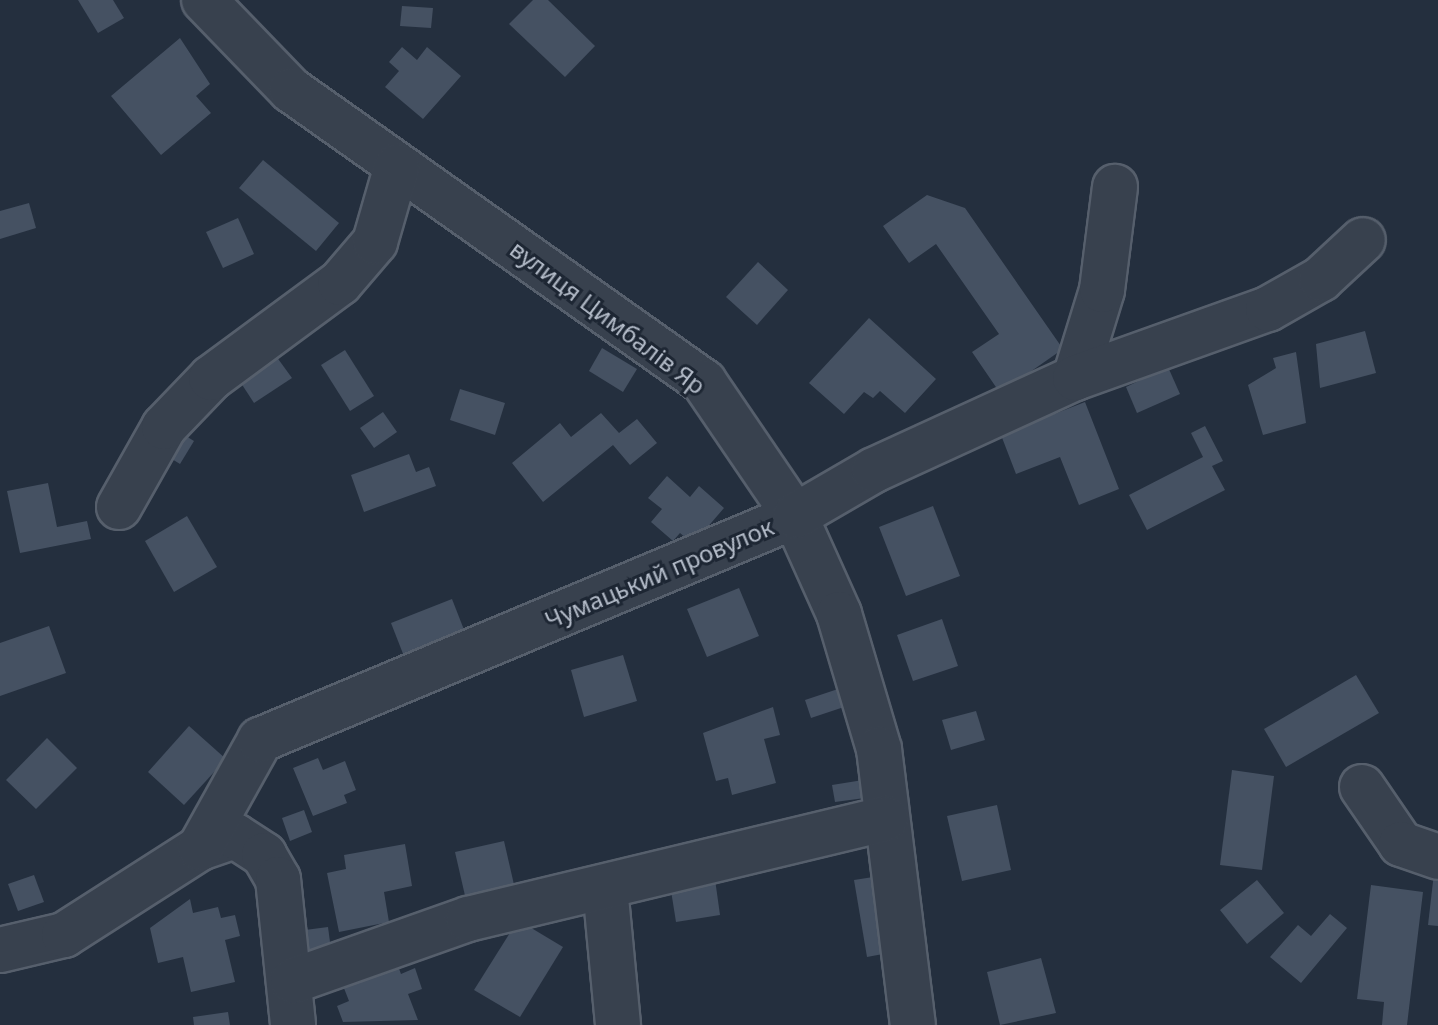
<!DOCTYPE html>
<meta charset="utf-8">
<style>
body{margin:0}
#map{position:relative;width:1438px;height:1025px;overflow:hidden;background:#242f3e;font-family:"Noto Sans",sans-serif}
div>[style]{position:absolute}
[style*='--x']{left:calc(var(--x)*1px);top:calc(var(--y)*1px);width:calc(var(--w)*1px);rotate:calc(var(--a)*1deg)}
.building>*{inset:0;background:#455162}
.roads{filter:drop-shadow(2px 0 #565f6c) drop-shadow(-2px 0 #565f6c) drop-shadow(0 2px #565f6c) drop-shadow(0 -2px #565f6c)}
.minor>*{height:44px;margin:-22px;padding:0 22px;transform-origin:22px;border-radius:22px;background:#38414e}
span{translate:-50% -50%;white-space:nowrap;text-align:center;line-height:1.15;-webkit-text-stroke:6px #1d2633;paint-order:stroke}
.street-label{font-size:24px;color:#b4bcc9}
</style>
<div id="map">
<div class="building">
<i style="clip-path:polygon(78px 0,113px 0,124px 18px,98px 33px)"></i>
<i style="clip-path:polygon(533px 0,548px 0,595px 46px,565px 77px,509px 24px)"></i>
<i style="clip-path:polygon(402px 6px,433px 8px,431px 28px,400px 26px)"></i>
<i style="clip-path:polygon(180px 38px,210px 84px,196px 96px,211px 113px,161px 155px,111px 96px)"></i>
<i style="clip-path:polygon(402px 47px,417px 60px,427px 47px,461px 76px,423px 119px,385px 87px,399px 71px,389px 62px)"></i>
<i style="clip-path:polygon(263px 160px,339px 223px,316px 251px,239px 188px)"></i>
<i style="clip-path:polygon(927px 195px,965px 208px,1063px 349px,1000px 393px,972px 352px,999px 334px,936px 244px,909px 263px,883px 226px)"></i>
<i style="clip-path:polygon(29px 203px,36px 228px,0 239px,0 211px)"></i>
<i style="clip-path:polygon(238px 218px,254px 254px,223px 268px,206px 232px)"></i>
<i style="clip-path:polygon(758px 262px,788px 290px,757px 325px,726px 297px)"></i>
<i style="clip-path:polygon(869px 318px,936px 379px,905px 413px,880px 391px,873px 398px,864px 392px,844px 414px,809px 383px)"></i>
<i style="clip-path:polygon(1365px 331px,1376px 373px,1320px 388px,1316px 344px)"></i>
<i style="clip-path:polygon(602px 348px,637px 369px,623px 392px,589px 371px)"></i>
<i style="clip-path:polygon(345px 350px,374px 396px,350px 411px,321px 365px)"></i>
<i style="clip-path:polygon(1296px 352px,1306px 423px,1263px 435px,1248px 385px,1276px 368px,1273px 358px)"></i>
<i style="clip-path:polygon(276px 356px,292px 378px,254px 403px,239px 380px)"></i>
<i style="clip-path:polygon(1168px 367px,1180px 394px,1137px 413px,1126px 387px)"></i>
<i style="clip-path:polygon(460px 389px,505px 403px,495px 435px,450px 420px)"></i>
<i style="clip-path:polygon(1085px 402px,1119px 489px,1079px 505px,1060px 457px,1016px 474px,1001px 435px)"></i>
<i style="clip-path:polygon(383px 412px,397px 432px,374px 448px,360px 428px)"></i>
<i style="clip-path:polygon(601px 413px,619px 433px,637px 419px,657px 443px,630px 465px,613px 445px,543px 502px,512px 463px,560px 423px,571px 437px)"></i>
<i style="clip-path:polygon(1205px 426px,1223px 461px,1212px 466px,1225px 490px,1147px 530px,1129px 495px,1203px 457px,1191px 433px)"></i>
<i style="clip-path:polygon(173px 428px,194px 441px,180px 464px,159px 451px)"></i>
<i style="clip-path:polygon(409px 454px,416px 472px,429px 467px,436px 486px,364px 512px,351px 475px)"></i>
<i style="clip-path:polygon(667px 476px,690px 497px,699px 486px,724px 508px,693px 544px,680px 533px,673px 541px,651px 522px,662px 509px,648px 498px)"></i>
<i style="clip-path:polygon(48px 483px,57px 527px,87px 521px,91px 539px,20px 553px,7px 491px)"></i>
<i style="clip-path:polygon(933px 506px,960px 576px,906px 596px,879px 527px)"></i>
<i style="clip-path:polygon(187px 516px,217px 567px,174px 592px,145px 541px)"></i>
<i style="clip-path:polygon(739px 588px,759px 636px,707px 657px,687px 609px)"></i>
<i style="clip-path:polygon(452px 599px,468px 640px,407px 664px,391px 623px)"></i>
<i style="clip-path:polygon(942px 619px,958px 666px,913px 681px,897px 635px)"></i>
<i style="clip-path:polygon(49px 626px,66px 673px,0 696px,0 643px)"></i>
<i style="clip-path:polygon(623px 655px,637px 701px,584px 717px,571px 670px)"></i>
<i style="clip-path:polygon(1356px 675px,1379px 713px,1286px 767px,1264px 729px)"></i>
<i style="clip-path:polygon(841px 688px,847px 706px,811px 718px,805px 700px)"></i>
<i style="clip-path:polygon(773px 707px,780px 735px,764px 739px,776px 783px,732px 795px,728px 778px,716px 781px,703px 733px)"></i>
<i style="clip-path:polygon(976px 711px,985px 740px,951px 750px,942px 720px)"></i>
<i style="clip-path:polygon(189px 726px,226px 759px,184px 805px,148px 772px)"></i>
<i style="clip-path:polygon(47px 738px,77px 768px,36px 809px,6px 780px)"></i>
<i style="clip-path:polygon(318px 758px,323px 770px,345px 761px,356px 790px,344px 795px,347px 803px,313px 816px,293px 768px)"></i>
<i style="clip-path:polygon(1232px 770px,1274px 776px,1262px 870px,1220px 865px)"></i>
<i style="clip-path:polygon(863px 780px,865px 798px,835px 802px,832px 785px)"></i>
<i style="clip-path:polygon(997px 805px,1011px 870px,962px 881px,947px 816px)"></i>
<i style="clip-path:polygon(304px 810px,312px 832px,290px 841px,282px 818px)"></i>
<i style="clip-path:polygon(504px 841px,515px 889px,466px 900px,455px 852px)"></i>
<i style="clip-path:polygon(405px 844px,412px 886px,384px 892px,389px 922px,339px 932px,327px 873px,346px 869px,344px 855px)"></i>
<i style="clip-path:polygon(714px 872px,720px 915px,676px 922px,669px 878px)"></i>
<i style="clip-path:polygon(1434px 873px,1438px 873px,1438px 926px,1428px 925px)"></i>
<i style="clip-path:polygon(34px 875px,44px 902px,18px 911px,8px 884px)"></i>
<i style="clip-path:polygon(886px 875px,899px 951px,867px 957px,854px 880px)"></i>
<i style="clip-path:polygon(1257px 880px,1284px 913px,1247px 944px,1220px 910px)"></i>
<i style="clip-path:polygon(1371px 885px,1423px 892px,1407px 1025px,1382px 1025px,1384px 1002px,1357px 999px)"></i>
<i style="clip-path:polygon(190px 899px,193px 913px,218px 907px,221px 918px,235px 915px,240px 936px,225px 940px,235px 982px,191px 992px,183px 957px,158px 963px,150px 928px)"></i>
<i style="clip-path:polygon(1330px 914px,1347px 928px,1301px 983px,1270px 957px,1298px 925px,1311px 936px)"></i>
<i style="clip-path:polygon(518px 920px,563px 947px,520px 1017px,474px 990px)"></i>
<i style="clip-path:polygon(328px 927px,332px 957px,309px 960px,305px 930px)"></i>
<i style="clip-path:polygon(395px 958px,401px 974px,415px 968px,422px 989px,408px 994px,418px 1020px,343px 1022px,337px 1006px,349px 1001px,340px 978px)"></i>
<i style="clip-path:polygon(1041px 958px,1056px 1013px,1000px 1025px,987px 972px)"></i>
<i style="clip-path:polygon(228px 1012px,230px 1025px,194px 1025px,193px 1017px)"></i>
</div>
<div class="roads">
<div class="minor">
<i style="--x:204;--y:0;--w:125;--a:46"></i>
<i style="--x:291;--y:90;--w:506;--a:35.26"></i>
<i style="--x:704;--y:382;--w:162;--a:55.8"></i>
<i style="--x:795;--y:516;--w:107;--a:65.8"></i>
<i style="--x:839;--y:614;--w:141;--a:73.5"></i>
<i style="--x:879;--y:749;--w:278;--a:83"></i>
<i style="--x:1075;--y:378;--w:92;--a:-72.9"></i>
<i style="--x:1102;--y:290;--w:104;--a:-82.8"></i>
<i style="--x:119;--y:507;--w:92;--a:-60.6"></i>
<i style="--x:164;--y:427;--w:68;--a:-46.2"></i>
<i style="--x:211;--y:378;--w:160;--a:-36.4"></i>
<i style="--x:340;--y:283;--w:54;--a:-49.5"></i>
<i style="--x:375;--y:242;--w:79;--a:-73.9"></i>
<i style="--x:1362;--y:787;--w:69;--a:55.6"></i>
<i style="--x:1401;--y:844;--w:39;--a:19"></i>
<i style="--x:200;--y:848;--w:37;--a:-19"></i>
<i style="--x:235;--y:836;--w:35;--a:33"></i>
<i style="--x:264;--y:855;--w:28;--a:60"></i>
<i style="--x:278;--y:879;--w:147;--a:84.1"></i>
<i style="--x:605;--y:887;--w:139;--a:84.6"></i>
<i style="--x:0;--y:950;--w:66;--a:-13.2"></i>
<i style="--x:64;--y:935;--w:161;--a:-32.6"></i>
<i style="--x:200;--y:848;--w:124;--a:-60.9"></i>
<i style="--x:260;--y:740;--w:580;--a:-22.72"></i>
<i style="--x:795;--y:516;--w:91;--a:-30.2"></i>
<i style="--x:874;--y:470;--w:221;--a:-24.6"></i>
<i style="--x:1075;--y:378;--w:205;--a:-19.7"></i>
<i style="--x:1268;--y:309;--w:61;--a:-29.5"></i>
<i style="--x:1321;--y:279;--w:57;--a:-42.9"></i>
<i style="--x:293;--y:981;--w:186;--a:-19.5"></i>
<i style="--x:468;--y:919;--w:430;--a:-13.5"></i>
</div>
</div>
<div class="street-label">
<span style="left:608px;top:317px;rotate:37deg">вулиця Цимбалів Яр</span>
<span style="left:659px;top:573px;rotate:-23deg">Чумацький провулок</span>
</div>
</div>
